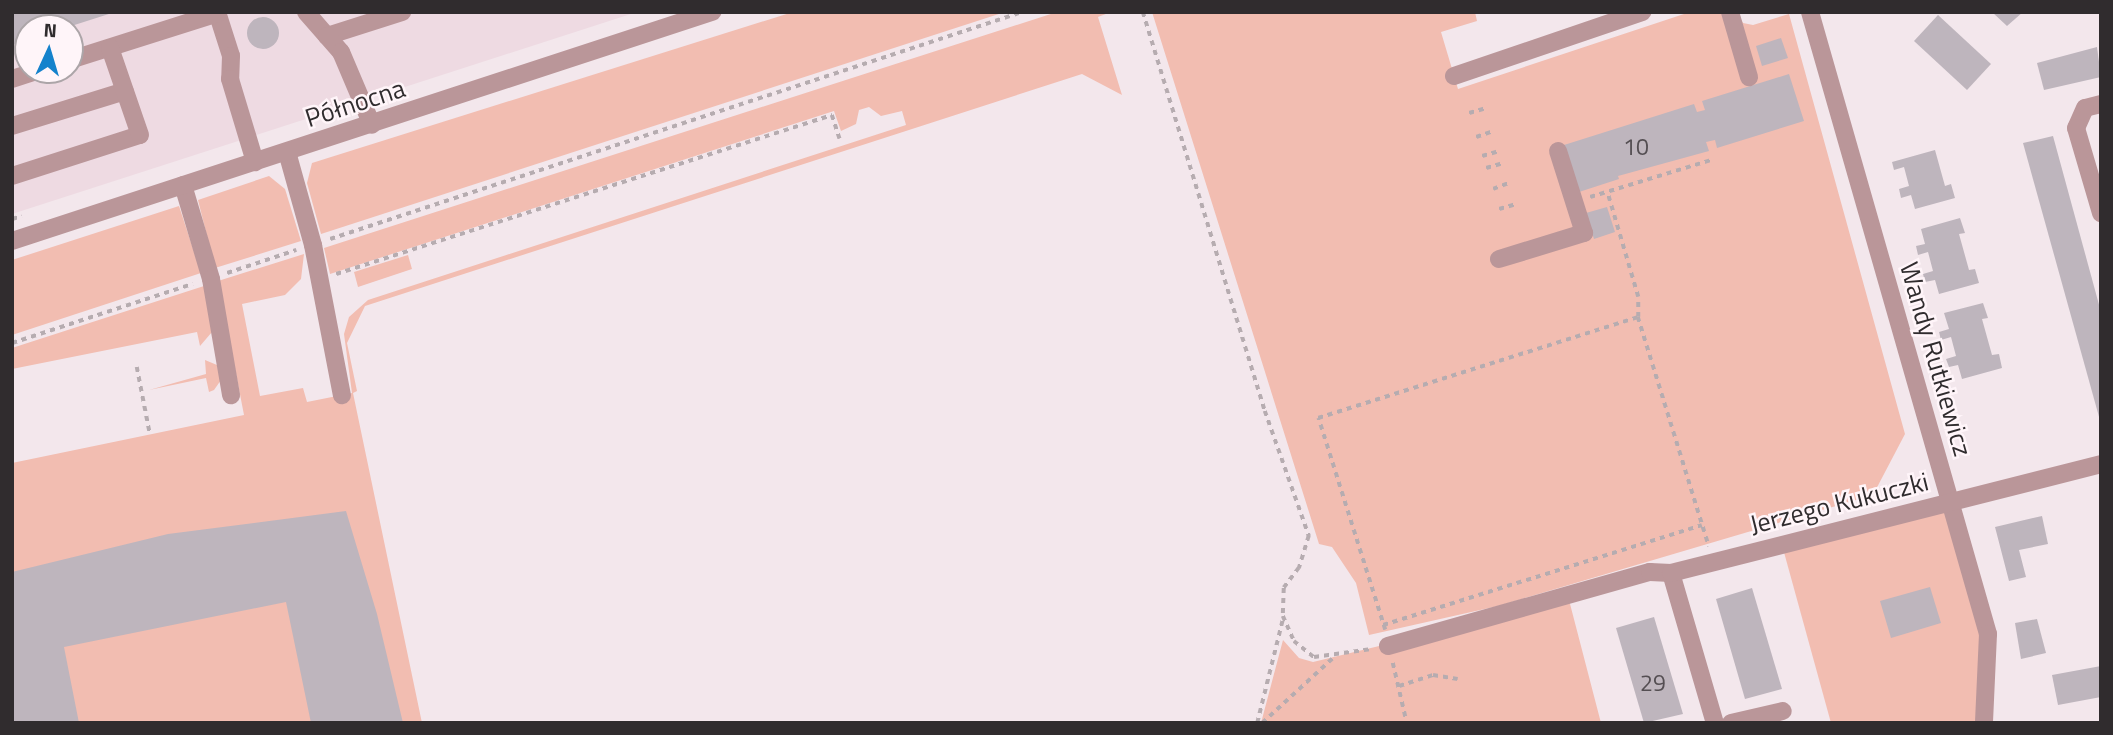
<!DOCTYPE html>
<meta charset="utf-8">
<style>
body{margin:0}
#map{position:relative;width:2113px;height:735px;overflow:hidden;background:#f3e7ec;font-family:"Titillium Web",sans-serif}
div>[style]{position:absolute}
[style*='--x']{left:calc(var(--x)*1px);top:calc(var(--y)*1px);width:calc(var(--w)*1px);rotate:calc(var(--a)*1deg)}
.built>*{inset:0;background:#eedae2}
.green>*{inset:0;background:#f2bdb1}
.building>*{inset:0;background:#beb5bd}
.round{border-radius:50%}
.path>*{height:3.5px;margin-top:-1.75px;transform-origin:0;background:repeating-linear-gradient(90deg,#b6acb0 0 5px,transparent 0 10px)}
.minor>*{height:18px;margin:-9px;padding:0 9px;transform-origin:9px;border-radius:9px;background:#ba9699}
span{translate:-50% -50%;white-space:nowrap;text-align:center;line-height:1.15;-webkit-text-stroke:5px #fff5f9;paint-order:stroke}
.number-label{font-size:23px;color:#544e52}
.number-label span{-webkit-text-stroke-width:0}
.street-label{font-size:26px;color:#302c2e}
.frame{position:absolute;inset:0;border:14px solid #302c2e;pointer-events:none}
.north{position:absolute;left:14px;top:14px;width:70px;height:70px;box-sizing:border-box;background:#fff5f9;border:2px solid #aca5a8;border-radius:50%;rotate:4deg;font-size:19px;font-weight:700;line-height:28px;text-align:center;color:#302c2e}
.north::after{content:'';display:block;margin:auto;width:24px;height:32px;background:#1582cc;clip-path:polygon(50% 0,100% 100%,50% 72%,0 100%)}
</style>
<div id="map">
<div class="built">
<i style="clip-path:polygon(evenodd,12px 12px,637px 12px,12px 214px,12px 12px,28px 28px,70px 28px,70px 70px,28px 70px,28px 28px)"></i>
</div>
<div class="green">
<i style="clip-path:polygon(793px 12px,1005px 12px,321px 234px,307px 183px,312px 163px)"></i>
<i style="clip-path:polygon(1057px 12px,1111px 12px,1098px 17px,1122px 95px,1082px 74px,365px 306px,347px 343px,357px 391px,353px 393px,422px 723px,12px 723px,12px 463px,244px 415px,218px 281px,304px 254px,301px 279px,285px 295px,242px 304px,260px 396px,303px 388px,307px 402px,352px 393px,344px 334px,349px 317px,368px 300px,906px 125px,902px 111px,881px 116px,869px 107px,859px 110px,856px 124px,841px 131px,834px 111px,330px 274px,324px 248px)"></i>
<i style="clip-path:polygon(1152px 12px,1475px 12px,1477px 21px,1441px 32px,1458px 89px,1690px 12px,1737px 12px,1743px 23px,1753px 25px,1789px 14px,1905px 434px,1873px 495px,1498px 606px,1369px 635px,1356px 583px,1332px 547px,1319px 544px)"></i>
<i style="clip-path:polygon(269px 176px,285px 189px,301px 241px,215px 268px,198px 200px)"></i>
<i style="clip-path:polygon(179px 206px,201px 273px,12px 335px,12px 260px)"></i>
<i style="clip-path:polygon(408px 255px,412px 269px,358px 287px,354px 272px)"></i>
<i style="clip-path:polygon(204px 286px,212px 332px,200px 346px,197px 332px,12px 369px,12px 348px)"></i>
<i style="clip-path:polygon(205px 360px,217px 365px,221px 380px,214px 390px,209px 392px,206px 378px,149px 390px,206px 374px)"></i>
<i style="clip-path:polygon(1949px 502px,1988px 634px,1984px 723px,1831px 723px,1782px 545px)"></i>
<i style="clip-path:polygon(1569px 600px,1601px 723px,1261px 723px,1283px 640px,1299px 658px,1313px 662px)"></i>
</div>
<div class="building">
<i style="clip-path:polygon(12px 12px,112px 12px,112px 13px,65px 28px,28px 28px,28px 40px,12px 45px)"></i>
<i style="clip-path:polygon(1992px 12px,2023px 12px,2007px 26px)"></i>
<i style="clip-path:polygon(1938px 15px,1991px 64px,1967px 90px,1914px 41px)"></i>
<i class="round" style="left:247px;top:17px;width:32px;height:32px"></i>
<i style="clip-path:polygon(1781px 38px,1788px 58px,1762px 66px,1756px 46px)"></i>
<i style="clip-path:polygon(2097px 47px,2101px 77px,2044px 90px,2037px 63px)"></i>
<i style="clip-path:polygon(1789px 74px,1804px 121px,1717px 148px,1715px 140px,1706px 142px,1709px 151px,1618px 176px,1619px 179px,1579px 192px,1564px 145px,1694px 104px,1697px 112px,1705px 110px,1702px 101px)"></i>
<i style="clip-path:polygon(2053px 136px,2101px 312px,2101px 424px,2023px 143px)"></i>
<i style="clip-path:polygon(1935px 150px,1945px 186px,1951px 184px,1955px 198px,1915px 209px,1911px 195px,1901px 198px,1899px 189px,1909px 186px,1904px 167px,1894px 170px,1892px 162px)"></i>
<i style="clip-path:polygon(1607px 207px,1615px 232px,1594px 239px,1586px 213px)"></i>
<i style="clip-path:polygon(1960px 218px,1965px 233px,1959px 234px,1969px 270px,1975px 269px,1979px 283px,1939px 294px,1935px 280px,1925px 282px,1923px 274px,1933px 271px,1928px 252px,1918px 255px,1916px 246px,1925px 244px,1921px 229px)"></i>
<i style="clip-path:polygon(1983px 303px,1988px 318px,1982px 319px,1992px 355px,1999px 354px,2002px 368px,1962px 379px,1958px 365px,1949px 367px,1946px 359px,1956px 356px,1951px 337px,1941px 340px,1939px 332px,1949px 329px,1944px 313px)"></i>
<i style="clip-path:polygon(346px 511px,377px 614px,403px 723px,311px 723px,286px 602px,64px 647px,79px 723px,12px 723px,12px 572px,168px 534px)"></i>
<i style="clip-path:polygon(2042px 516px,2048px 544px,2019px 550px,2026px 577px,2009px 581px,1995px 527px)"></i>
<i style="clip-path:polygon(1930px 587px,1941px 623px,1891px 638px,1880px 601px)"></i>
<i style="clip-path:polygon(1752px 588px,1782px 689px,1745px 699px,1716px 599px)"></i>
<i style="clip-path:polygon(1654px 617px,1683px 714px,1644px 723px,1616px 628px)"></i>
<i style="clip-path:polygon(2037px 619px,2046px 653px,2021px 659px,2015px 623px)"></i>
<i style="clip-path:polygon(2101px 666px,2101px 697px,2058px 705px,2052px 675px)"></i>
</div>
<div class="path">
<i style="--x:1143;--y:12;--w:417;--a:73"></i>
<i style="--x:1265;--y:411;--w:133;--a:70.6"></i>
<i style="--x:1309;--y:536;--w:34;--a:107"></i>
<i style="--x:1299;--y:568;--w:25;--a:127"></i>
<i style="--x:1284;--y:588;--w:28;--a:92"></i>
<i style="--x:1283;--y:616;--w:27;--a:66"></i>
<i style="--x:1294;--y:641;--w:26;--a:39"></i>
<i style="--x:1314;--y:657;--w:58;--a:-8"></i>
<i style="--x:1469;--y:113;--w:18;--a:-16"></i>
<i style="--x:1476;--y:137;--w:18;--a:-19"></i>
<i style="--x:1482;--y:156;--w:18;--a:-16"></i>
<i style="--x:1486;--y:168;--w:18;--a:-16"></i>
<i style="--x:1493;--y:189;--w:17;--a:-21"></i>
<i style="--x:1590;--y:197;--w:127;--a:-17"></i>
<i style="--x:1499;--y:209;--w:18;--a:-16"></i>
<i style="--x:12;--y:219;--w:10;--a:-17"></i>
<i style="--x:330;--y:239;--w:728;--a:-18.16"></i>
<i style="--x:227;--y:273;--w:73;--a:-18.4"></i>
<i style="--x:336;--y:274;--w:521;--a:-17.77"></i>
<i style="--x:832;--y:115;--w:25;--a:72"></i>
<i style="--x:1638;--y:317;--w:240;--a:72.8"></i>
<i style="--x:12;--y:343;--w:190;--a:-18.1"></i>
<i style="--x:137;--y:367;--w:68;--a:79"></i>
<i style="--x:1383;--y:625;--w:334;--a:-17.4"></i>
<i style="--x:1385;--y:630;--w:222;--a:-107.5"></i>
<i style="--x:1318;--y:418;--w:336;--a:-17.5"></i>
<i style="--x:1638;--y:317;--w:20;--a:-90"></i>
<i style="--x:1638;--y:297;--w:109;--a:-106.4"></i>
<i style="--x:1393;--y:663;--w:62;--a:76.9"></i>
<i style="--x:1399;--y:686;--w:36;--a:-18"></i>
<i style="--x:1433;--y:675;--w:25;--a:9"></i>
<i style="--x:1257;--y:723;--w:108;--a:-76.1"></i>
<i style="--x:1262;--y:723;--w:96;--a:-42.5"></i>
</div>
<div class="minor">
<i style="--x:217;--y:12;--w:46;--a:72.3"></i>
<i style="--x:231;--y:56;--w:23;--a:92"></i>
<i style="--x:230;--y:79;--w:87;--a:73.2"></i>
<i style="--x:306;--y:12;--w:32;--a:49"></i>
<i style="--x:327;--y:36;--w:79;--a:-17.7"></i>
<i style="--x:1730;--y:12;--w:68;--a:73.7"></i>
<i style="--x:1810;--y:12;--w:647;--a:74.03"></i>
<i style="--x:1988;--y:634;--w:89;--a:92.6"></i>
<i style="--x:327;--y:36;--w:21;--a:49"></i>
<i style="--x:341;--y:52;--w:79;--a:67"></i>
<i style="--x:70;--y:60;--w:155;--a:-17.6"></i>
<i style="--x:1454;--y:76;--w:199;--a:-18.8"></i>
<i style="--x:12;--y:79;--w:29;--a:-18"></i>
<i style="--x:2101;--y:104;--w:16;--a:166"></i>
<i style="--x:2085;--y:108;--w:22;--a:114"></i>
<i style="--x:2076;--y:128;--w:89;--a:73.6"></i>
<i style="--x:12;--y:126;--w:118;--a:-17.2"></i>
<i style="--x:287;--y:152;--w:97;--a:74.4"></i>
<i style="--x:313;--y:245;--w:153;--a:79.1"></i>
<i style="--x:12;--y:176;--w:134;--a:-17.8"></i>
<i style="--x:140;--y:135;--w:92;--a:-109"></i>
<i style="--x:183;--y:185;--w:98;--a:73.4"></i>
<i style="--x:211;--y:279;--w:118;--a:80.2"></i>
<i style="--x:12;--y:241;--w:737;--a:-18.12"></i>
<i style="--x:1499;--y:259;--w:89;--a:-17"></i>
<i style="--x:1584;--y:233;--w:86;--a:-107.6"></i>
<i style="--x:1671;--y:573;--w:156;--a:73.7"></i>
<i style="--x:1388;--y:646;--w:272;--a:-15.8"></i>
<i style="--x:1650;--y:572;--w:21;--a:3"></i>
<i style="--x:1671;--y:573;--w:444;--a:-14.2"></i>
<i style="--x:1731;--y:723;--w:53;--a:-13"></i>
</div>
<div class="number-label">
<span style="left:1636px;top:147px">10</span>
<span style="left:1653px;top:683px">29</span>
</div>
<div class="street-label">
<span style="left:355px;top:103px;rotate:-18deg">Północna</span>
<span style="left:1936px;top:359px;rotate:74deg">Wandy Rutkiewicz</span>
<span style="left:1839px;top:503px;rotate:-14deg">Jerzego Kukuczki</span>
</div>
<div class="frame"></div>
<div class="north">N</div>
</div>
